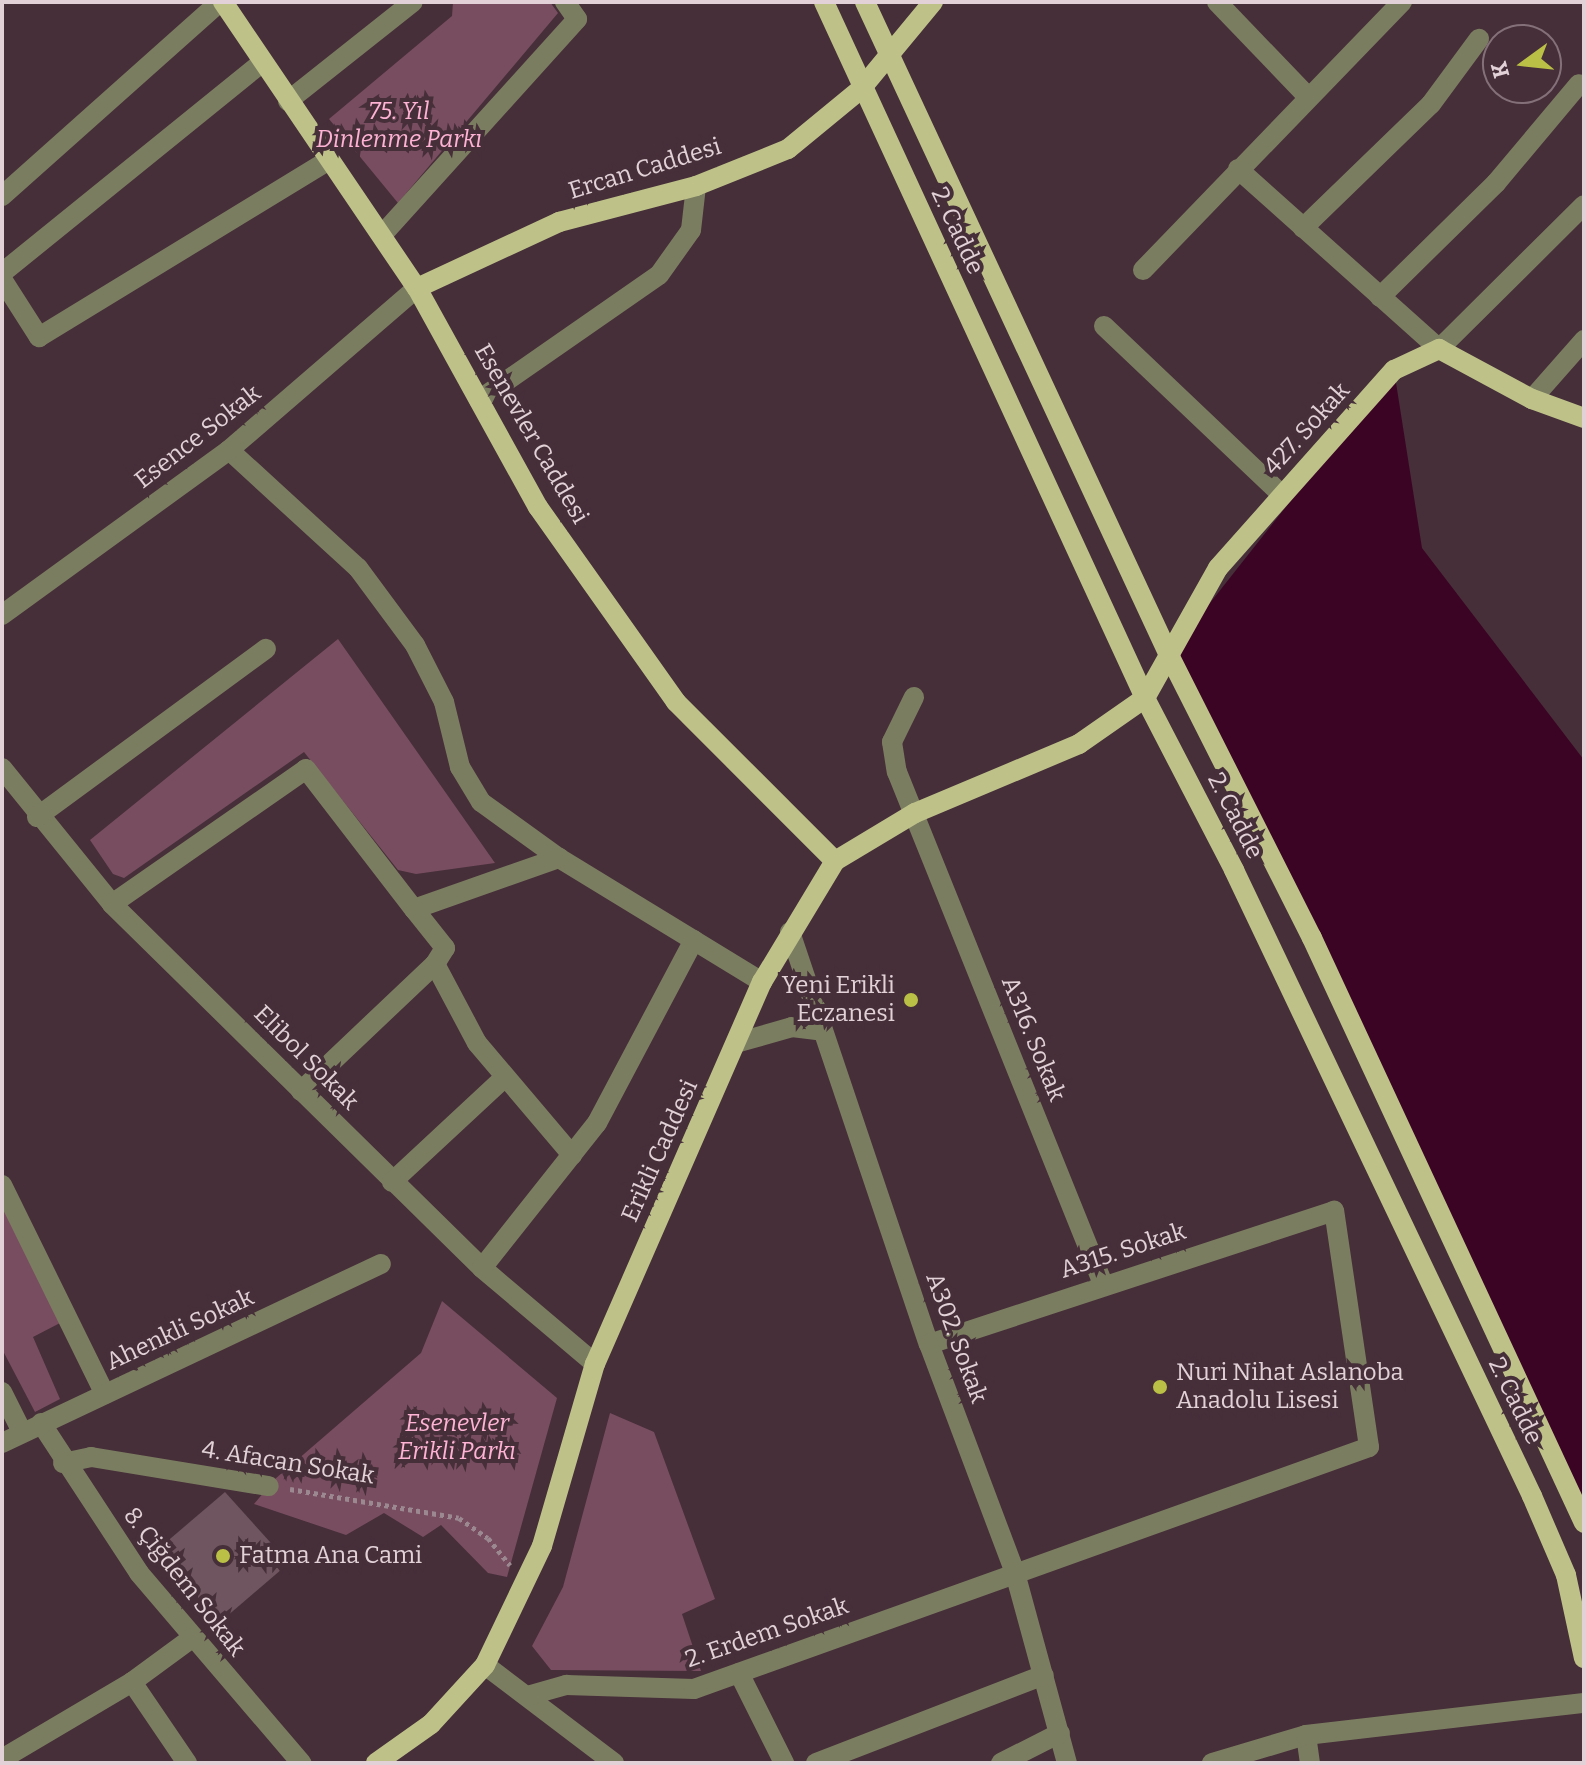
<!DOCTYPE html>
<meta charset="utf-8">
<style>
body{margin:0}
#map{position:relative;width:1586px;height:1765px;overflow:hidden;background:#462f39;font-family:Bitter,serif}
div>[style]{position:absolute}
[style*='--x']{left:calc(var(--x)*1px);top:calc(var(--y)*1px);width:calc(var(--w)*1px);rotate:calc(var(--a)*1deg)}
.green>*{inset:0;background:#784d60}
.water>*{inset:0;background:#3c0424}
.building>*{inset:0;background:#6e555f}
.path>*{height:5px;margin-top:-2.5px;transform-origin:0;background:repeating-linear-gradient(90deg,#9b8890 0 4px,transparent 0 8px)}
.minor>*{height:20px;margin:-10px;padding:0 10px;transform-origin:10px;border-radius:10px;background:#7b7d61}
.major>*{height:20px;margin:-10px;padding:0 10px;transform-origin:10px;border-radius:10px;background:#bec289}
.dots>*{width:22px;height:22px;translate:-50% -50%;box-sizing:border-box;border:4px solid #462f39;border-radius:50%}
span{translate:-50% -50%;white-space:nowrap;text-align:center;line-height:1.15;-webkit-text-stroke:8px #462f39;paint-order:stroke}
.park-label{font-size:24px;color:#feb3d4;font-style:italic}
.street-label{font-size:24px;color:#e2d2d8}
.poi-label{font-size:24px;color:#e2d2d8}
.right{translate:-100% -50%;text-align:right}
.left{translate:0 -50%;text-align:left}
.frame{position:absolute;inset:0;border:4px solid #e2d2d8;pointer-events:none}
.north{position:absolute;left:1482px;top:24px;width:80px;height:80px;box-sizing:border-box;background:#462f39;border:2px solid #847079;border-radius:50%;rotate:255deg;font-size:22px;font-weight:700;line-height:32px;text-align:center;color:#e2d2d8}
.north::after{content:'';display:block;margin:auto;width:28px;height:36px;background:#bac045;clip-path:polygon(50% 0,100% 100%,50% 72%,0 100%)}
</style>
<div id="map">
<div class="green">
<i style="clip-path:polygon(453px 2px,550px 2px,558px 13px,398px 203px,329px 119px,452px 16px)"></i>
<i style="clip-path:polygon(338px 639px,495px 863px,416px 874px,398px 870px,304px 752px,124px 878px,113px 874px,90px 840px)"></i>
<i style="clip-path:polygon(2px 1206px,60px 1323px,33px 1337px,60px 1399px,35px 1412px,2px 1349px)"></i>
<i style="clip-path:polygon(442px 1301px,557px 1398px,507px 1577px,488px 1573px,441px 1525px,423px 1537px,384px 1513px,346px 1535px,254px 1504px,275px 1479px,421px 1353px)"></i>
<i style="clip-path:polygon(610px 1413px,654px 1432px,715px 1599px,682px 1614px,701px 1671px,551px 1670px,532px 1646px,563px 1587px)"></i>
</div>
<div class="water">
<i style="clip-path:polygon(1394px 370px,1422px 548px,1584px 760px,1584px 1528px,1169px 655px)"></i>
</div>
<div class="building">
<i style="clip-path:polygon(225px 1492px,289px 1563px,219px 1623px,157px 1550px)"></i>
</div>
<div class="path">
<i style="--x:290;--y:1489;--w:171;--a:9.7"></i>
<i style="--x:459;--y:1518;--w:35;--a:35"></i>
<i style="--x:488;--y:1538;--w:35;--a:51"></i>
</div>
<div class="minor">
<i style="--x:1217;--y:2;--w:132;--a:46.2"></i>
<i style="--x:288;--y:101;--w:159;--a:-38.4"></i>
<i style="--x:1238;--y:169;--w:270;--a:41.8"></i>
<i style="--x:1439;--y:349;--w:204;--a:-44.8"></i>
<i style="--x:2;--y:196;--w:292;--a:-41.7"></i>
<i style="--x:1303;--y:228;--w:178;--a:-44.1"></i>
<i style="--x:1431;--y:104;--w:81;--a:-53.6"></i>
<i style="--x:382;--y:235;--w:291;--a:-47.9"></i>
<i style="--x:577;--y:19;--w:21;--a:-125"></i>
<i style="--x:1143;--y:270;--w:373;--a:-46"></i>
<i style="--x:2;--y:273;--w:333;--a:-39"></i>
<i style="--x:2;--y:279;--w:69;--a:57.5"></i>
<i style="--x:39;--y:337;--w:340;--a:-31.4"></i>
<i style="--x:1380;--y:297;--w:163;--a:-44.5"></i>
<i style="--x:1496;--y:183;--w:129;--a:-50"></i>
<i style="--x:1104;--y:326;--w:245;--a:43.5"></i>
<i style="--x:1532;--y:399;--w:79;--a:-48.6"></i>
<i style="--x:479;--y:400;--w:219;--a:-34.8"></i>
<i style="--x:659;--y:275;--w:55;--a:-54.6"></i>
<i style="--x:691;--y:230;--w:44;--a:-83.5"></i>
<i style="--x:229;--y:450;--w:175;--a:42.5"></i>
<i style="--x:358;--y:568;--w:96;--a:53.5"></i>
<i style="--x:415;--y:645;--w:64;--a:63"></i>
<i style="--x:444;--y:702;--w:67;--a:76.2"></i>
<i style="--x:460;--y:767;--w:41;--a:59"></i>
<i style="--x:481;--y:802;--w:96;--a:35.7"></i>
<i style="--x:559;--y:858;--w:238;--a:31.4"></i>
<i style="--x:2;--y:615;--w:281;--a:-36"></i>
<i style="--x:229;--y:450;--w:248;--a:-40.8"></i>
<i style="--x:914;--y:697;--w:50;--a:116.1"></i>
<i style="--x:892;--y:742;--w:30;--a:81"></i>
<i style="--x:897;--y:772;--w:552;--a:68.08"></i>
<i style="--x:2;--y:768;--w:175;--a:51"></i>
<i style="--x:112;--y:904;--w:519;--a:44.53"></i>
<i style="--x:482;--y:1268;--w:148;--a:40.3"></i>
<i style="--x:37;--y:817;--w:284;--a:-36.3"></i>
<i style="--x:112;--y:904;--w:236;--a:-34.8"></i>
<i style="--x:306;--y:769;--w:177;--a:52.4"></i>
<i style="--x:414;--y:909;--w:154;--a:-19.4"></i>
<i style="--x:414;--y:909;--w:50;--a:51.5"></i>
<i style="--x:445;--y:948;--w:19;--a:122"></i>
<i style="--x:435;--y:964;--w:89;--a:62"></i>
<i style="--x:477;--y:1043;--w:147;--a:49.7"></i>
<i style="--x:790;--y:932;--w:435;--a:71.4"></i>
<i style="--x:929;--y:1344;--w:245;--a:69.4"></i>
<i style="--x:1015;--y:1573;--w:197;--a:74.7"></i>
<i style="--x:736;--y:1043;--w:58;--a:-15.9"></i>
<i style="--x:792;--y:1027;--w:31;--a:7"></i>
<i style="--x:301;--y:1091;--w:185;--a:-43.5"></i>
<i style="--x:392;--y:1182;--w:153;--a:-42.9"></i>
<i style="--x:2;--y:1185;--w:233;--a:63.8"></i>
<i style="--x:482;--y:1268;--w:185;--a:-51.6"></i>
<i style="--x:597;--y:1123;--w:207;--a:-62.1"></i>
<i style="--x:2;--y:1392;--w:45;--a:63.4"></i>
<i style="--x:41;--y:1423;--w:179;--a:56.8"></i>
<i style="--x:139;--y:1573;--w:250;--a:49.5"></i>
<i style="--x:2;--y:1443;--w:419;--a:-25.3"></i>
<i style="--x:63;--y:1463;--w:29;--a:-12"></i>
<i style="--x:91;--y:1457;--w:180;--a:9.3"></i>
<i style="--x:485;--y:1665;--w:162;--a:37.2"></i>
<i style="--x:739;--y:1673;--w:101;--a:63.4"></i>
<i style="--x:132;--y:1682;--w:98;--a:55.8"></i>
<i style="--x:527;--y:1696;--w:41;--a:-15.8"></i>
<i style="--x:566;--y:1685;--w:128;--a:1.8"></i>
<i style="--x:694;--y:1689;--w:717;--a:-19.72"></i>
<i style="--x:1369;--y:1447;--w:239;--a:-98.4"></i>
<i style="--x:1334;--y:1211;--w:426;--a:161.8"></i>
<i style="--x:1306;--y:1735;--w:28;--a:82"></i>
<i style="--x:2;--y:1759;--w:151;--a:-30.6"></i>
<i style="--x:132;--y:1682;--w:74;--a:-36.3"></i>
<i style="--x:816;--y:1763;--w:244;--a:-21.1"></i>
<i style="--x:1001;--y:1763;--w:66;--a:-27"></i>
<i style="--x:1212;--y:1763;--w:98;--a:-16.6"></i>
<i style="--x:1306;--y:1735;--w:280;--a:-6.6"></i>
</div>
<div class="major">
<i style="--x:223;--y:2;--w:346;--a:55.9"></i>
<i style="--x:417;--y:288;--w:250;--a:61.1"></i>
<i style="--x:538;--y:507;--w:239;--a:54.7"></i>
<i style="--x:676;--y:702;--w:225;--a:45"></i>
<i style="--x:824;--y:2;--w:766;--a:65.24"></i>
<i style="--x:1145;--y:698;--w:194;--a:62.6"></i>
<i style="--x:1234;--y:870;--w:693;--a:64.54"></i>
<i style="--x:1532;--y:1496;--w:86;--a:66.7"></i>
<i style="--x:1566;--y:1575;--w:85;--a:77.8"></i>
<i style="--x:865;--y:2;--w:720;--a:65.04"></i>
<i style="--x:1169;--y:655;--w:317;--a:63.2"></i>
<i style="--x:1312;--y:938;--w:645;--a:65.06"></i>
<i style="--x:417;--y:288;--w:157;--a:-24.9"></i>
<i style="--x:559;--y:222;--w:142;--a:-14.7"></i>
<i style="--x:696;--y:186;--w:99;--a:-21.9"></i>
<i style="--x:788;--y:149;--w:94;--a:-39.4"></i>
<i style="--x:861;--y:89;--w:113;--a:-50.4"></i>
<i style="--x:376;--y:1763;--w:67;--a:-35.3"></i>
<i style="--x:431;--y:1724;--w:80;--a:-47.5"></i>
<i style="--x:485;--y:1665;--w:132;--a:-64.4"></i>
<i style="--x:542;--y:1546;--w:190;--a:-73.8"></i>
<i style="--x:595;--y:1364;--w:417;--a:-66.4"></i>
<i style="--x:762;--y:982;--w:141;--a:-58.9"></i>
<i style="--x:835;--y:861;--w:93;--a:-31"></i>
<i style="--x:915;--y:813;--w:178;--a:-22.8"></i>
<i style="--x:1079;--y:744;--w:80;--a:-34.9"></i>
<i style="--x:1145;--y:698;--w:149;--a:-60.7"></i>
<i style="--x:1218;--y:568;--w:265;--a:-48.4"></i>
<i style="--x:1394;--y:370;--w:50;--a:-25"></i>
<i style="--x:1439;--y:349;--w:106;--a:28.3"></i>
<i style="--x:1532;--y:399;--w:55;--a:20.1"></i>
</div>
<div class="dots">
<i style="left:911px;top:1000px;background:#bac045"></i>
<i style="left:1160px;top:1387px;background:#bac045"></i>
<i style="left:223px;top:1556px;background:#bac045"></i>
</div>
<div class="park-label">
<span style="left:399px;top:126px">75. Yıl<br>Dinlenme Parkı</span>
<span style="left:457px;top:1438px">Esenevler<br>Erikli Parkı</span>
</div>
<div class="street-label">
<span style="left:645px;top:169px;rotate:-17deg">Ercan Caddesi</span>
<span style="left:957px;top:231px;rotate:65deg">2. Cadde</span>
<span style="left:1307px;top:429px;rotate:-48deg">427. Sokak</span>
<span style="left:531px;top:434px;rotate:60deg">Esenevler Caddesi</span>
<span style="left:198px;top:437px;rotate:-38deg">Esence Sokak</span>
<span style="left:1235px;top:816px;rotate:63deg">2. Cadde</span>
<span style="left:1033px;top:1039px;rotate:68deg">A316. Sokak</span>
<span style="left:306px;top:1058px;rotate:45deg">Elibol Sokak</span>
<span style="left:660px;top:1151px;rotate:-66deg">Erikli Caddesi</span>
<span style="left:1123px;top:1251px;rotate:-18deg">A315. Sokak</span>
<span style="left:180px;top:1330px;rotate:-25deg">Ahenkli Sokak</span>
<span style="left:956px;top:1338px;rotate:70deg">A302. Sokak</span>
<span style="left:1515px;top:1401px;rotate:64deg">2. Cadde</span>
<span style="left:288px;top:1463px;rotate:9deg">4. Afacan Sokak</span>
<span style="left:184px;top:1582px;rotate:52deg">8. Çiğdem Sokak</span>
<span style="left:767px;top:1633px;rotate:-19deg">2. Erdem Sokak</span>
</div>
<div class="poi-label">
<span class="right" style="left:895px;top:1000px">Yeni Erikli<br>Eczanesi</span>
<span class="left" style="left:1176px;top:1387px">Nuri Nihat Aslanoba<br>Anadolu Lisesi</span>
<span class="left" style="left:239px;top:1556px">Fatma Ana Cami</span>
</div>
<div class="frame"></div>
<div class="north">K</div>
</div>
